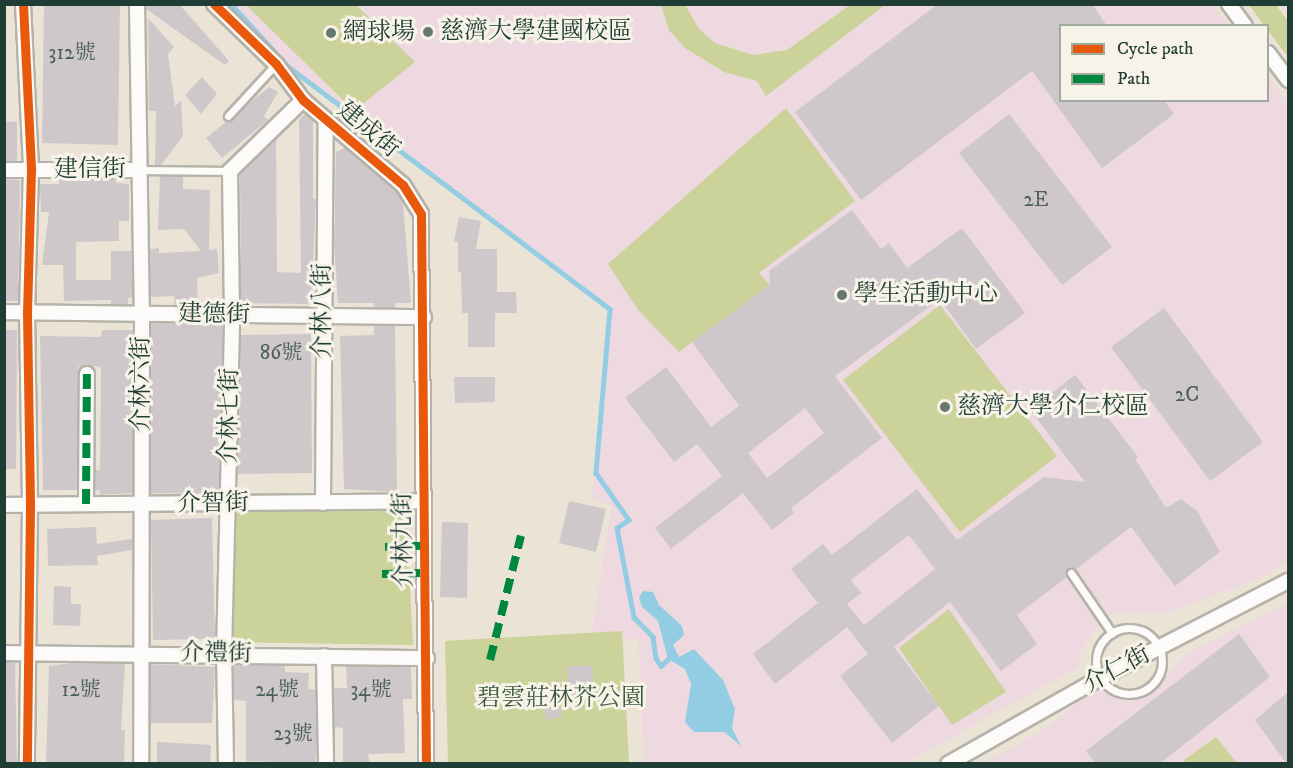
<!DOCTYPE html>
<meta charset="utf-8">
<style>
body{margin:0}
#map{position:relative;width:1293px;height:768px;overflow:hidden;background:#ebe3d6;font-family:"IM FELL DW Pica","Noto Serif TC",serif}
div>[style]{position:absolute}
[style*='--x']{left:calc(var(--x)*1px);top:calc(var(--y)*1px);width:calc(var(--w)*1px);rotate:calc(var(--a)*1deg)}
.built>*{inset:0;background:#edd9df}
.green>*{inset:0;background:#cbd29a}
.water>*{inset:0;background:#93cde4}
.stream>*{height:4.5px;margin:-2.25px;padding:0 2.25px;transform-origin:2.25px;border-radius:2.25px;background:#93cde4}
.building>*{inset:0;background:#cfc8ca}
.roads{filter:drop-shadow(2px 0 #b5b3a9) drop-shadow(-2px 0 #b5b3a9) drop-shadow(0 2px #b5b3a9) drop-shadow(0 -2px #b5b3a9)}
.lane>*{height:7px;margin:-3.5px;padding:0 3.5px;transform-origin:3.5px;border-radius:3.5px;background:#fcfbf9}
.lane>.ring{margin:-3.5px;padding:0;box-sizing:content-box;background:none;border:7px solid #fcfbf9;border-radius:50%}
.street>*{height:14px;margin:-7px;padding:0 7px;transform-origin:7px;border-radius:7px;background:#fcfbf9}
.quiet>*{height:8px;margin-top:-4px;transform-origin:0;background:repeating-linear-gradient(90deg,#00873e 0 15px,transparent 0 23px)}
.cycleway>*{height:9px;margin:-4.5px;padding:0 4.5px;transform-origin:4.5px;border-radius:4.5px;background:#e8590c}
.dots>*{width:16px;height:16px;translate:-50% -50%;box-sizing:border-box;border:3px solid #f7f3e8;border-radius:50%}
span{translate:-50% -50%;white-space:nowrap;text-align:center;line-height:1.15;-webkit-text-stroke:6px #f7f3e8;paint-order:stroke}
.number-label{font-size:21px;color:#4b605a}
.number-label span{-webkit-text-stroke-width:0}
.poi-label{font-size:24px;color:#1f3d34}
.left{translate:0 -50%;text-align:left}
.street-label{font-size:24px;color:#1f3d34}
.park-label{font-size:24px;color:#3c583f}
.frame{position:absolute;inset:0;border:6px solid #1f3d34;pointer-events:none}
.legend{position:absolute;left:1059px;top:24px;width:210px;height:78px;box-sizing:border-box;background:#f7f3e8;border:2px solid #a1aaa0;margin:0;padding:8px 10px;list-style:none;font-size:18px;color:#1f3d34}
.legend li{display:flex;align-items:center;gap:12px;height:30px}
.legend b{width:30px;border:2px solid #a1aaa0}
</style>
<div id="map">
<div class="built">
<i style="clip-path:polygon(233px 5px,1212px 5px,1228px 25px,1060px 26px,1060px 100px,1268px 100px,1268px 76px,1288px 103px,1288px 559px,1266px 576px,1167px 613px,1113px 614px,1098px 625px,1080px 653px,1079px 667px,905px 763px,644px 763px,638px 638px,590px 643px,612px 506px,592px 500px,611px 314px,306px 82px)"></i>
<i style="clip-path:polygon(1288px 603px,1288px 763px,982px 764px,1045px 729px,1095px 688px,1124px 696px,1142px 692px,1155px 687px,1187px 654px)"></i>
</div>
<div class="green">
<i style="clip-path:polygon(246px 5px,356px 5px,415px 62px,354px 111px)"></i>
<i style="clip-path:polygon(661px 5px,685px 5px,699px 29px,715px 43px,753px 55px,787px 50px,850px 5px,885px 5px,766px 96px,757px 81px,724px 72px,685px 48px,669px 30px)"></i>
<i style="clip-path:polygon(1249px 5px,1276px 5px,1288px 21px,1288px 57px)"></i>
<i style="clip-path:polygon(786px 108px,855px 201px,759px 273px,770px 285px,679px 352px,638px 310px,608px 264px)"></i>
<i style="clip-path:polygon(940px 305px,1057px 456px,960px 532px,843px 380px)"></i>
<i style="clip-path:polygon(406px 506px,413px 645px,231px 642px,232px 509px)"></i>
<i style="clip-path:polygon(949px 609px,1006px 692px,952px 725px,899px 648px)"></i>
<i style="clip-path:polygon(622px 631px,629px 763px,448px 763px,445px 641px)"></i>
<i style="clip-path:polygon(1216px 737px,1237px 763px,1186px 763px,1184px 760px)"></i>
</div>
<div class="water">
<i style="clip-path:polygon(643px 591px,653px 592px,659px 605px,682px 626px,684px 635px,673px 645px,679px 657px,694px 649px,723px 680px,735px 709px,732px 728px,741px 746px,724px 732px,694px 732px,685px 722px,691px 684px,685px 669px,668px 659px,658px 621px,642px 607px,639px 597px)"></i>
</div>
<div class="stream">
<i style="--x:231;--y:4;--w:86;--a:47.4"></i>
<i style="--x:289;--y:67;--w:402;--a:37"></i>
<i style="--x:610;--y:309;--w:165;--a:94.9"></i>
<i style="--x:596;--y:473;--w:57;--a:54.9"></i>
<i style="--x:629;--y:520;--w:14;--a:146"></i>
<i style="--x:617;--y:528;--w:91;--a:79.2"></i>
<i style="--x:634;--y:617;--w:28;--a:46"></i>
<i style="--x:653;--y:637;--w:21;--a:82"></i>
<i style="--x:656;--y:658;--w:9;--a:58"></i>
<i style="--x:661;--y:666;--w:10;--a:-45"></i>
</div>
<div class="building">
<i style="clip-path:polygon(44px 4px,120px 4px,118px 145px,42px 143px)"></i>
<i style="clip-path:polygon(146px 4px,179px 4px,229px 61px,225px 65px,146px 9px)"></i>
<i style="clip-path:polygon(938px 4px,1092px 4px,1107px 26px,1060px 26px,1060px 100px,1164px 100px,1174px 114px,1102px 168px,1032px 71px,861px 200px,795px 112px)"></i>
<i style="clip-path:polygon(148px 18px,174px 47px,168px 54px,175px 106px,181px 100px,183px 136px,161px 165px,155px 165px,156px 111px,149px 111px)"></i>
<i style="clip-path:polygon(202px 77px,217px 94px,201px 114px,185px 95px)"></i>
<i style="clip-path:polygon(269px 87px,278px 92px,264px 116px,268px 120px,222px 158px,206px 138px)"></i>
<i style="clip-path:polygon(305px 114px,313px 120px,313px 199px,316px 199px,311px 304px,241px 303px,240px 173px,276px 140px,277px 272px,301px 273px,299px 119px)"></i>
<i style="clip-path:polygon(1009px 114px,1112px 247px,1062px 285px,959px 153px)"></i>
<i style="clip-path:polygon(4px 121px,17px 122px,17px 161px,4px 161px)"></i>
<i style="clip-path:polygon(345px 148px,396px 191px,403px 202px,411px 303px,395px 303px,395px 308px,374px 307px,374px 303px,338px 303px,334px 243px,336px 152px)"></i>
<i style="clip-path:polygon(160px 176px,183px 176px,183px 189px,210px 190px,209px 250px,217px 249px,219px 273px,197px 278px,198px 305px,174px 305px,174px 296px,151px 297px,150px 249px,159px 248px,159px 253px,201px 251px,184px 229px,158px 230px)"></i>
<i style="clip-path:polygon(4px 179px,20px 180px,18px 301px,4px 301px)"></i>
<i style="clip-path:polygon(59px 179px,116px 179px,116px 183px,129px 184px,129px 221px,119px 221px,119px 241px,76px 242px,76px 280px,111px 280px,111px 251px,132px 251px,133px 298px,128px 298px,128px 304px,111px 304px,111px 300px,64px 301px,63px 265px,42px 265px,49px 212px,41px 212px,40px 184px,59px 184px)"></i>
<i style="clip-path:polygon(evenodd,852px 210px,881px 249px,889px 243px,907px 268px,962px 228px,1025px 313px,976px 349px,940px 299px,835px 376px,882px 438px,791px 508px,794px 513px,772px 530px,743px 493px,671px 549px,655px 528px,722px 476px,697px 444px,674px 462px,625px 398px,666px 367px,711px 427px,739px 406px,692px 342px,770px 285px,769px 271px,852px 210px,805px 408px,824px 433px,767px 478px,748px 453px,805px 408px)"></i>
<i style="clip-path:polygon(459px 217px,481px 221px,476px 249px,497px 249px,497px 292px,516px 292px,517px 313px,495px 313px,495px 347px,468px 347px,468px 313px,462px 313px,461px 272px,458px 272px,458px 242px,454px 241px)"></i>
<i style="clip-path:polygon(1164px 308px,1263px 442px,1210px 481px,1111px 347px)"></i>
<i style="clip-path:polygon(151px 323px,223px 324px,219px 494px,151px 493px)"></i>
<i style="clip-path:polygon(374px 325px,395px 326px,397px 492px,344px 489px,340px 336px,374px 335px)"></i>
<i style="clip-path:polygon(4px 330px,17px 330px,16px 469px,4px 469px)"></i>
<i style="clip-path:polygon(102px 330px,133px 330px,133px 493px,100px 495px,100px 490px,95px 490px,95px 470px,100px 470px,101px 367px,88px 365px,78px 367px,77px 490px,43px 490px,40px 336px,101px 337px)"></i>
<i style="clip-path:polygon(311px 334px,312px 473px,237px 474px,241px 335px)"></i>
<i style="clip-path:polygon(evenodd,1075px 375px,1138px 457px,1135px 459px,1166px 508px,1181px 499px,1197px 511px,1220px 552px,1175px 586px,1131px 527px,1075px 570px,1067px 569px,1067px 577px,1017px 615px,1037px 644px,1001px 671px,950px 602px,894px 647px,939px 706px,892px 743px,840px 676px,868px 654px,847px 627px,775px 684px,753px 654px,818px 603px,791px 569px,823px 544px,832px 555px,917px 489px,957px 540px,1044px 477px,1085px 482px,1030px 410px,1075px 375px,909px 535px,935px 569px,864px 625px,847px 604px,861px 593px,851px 580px,909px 535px)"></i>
<i style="clip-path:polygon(454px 377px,495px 377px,495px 402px,455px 403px)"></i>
<i style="clip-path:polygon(569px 501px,606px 509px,596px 552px,559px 543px)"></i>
<i style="clip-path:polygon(212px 518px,215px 639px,153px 640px,151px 520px)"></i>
<i style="clip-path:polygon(442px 522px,468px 523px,467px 598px,440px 597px)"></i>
<i style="clip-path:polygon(96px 527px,97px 544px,132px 539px,132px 550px,97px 556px,98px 565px,48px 566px,47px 529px)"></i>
<i style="clip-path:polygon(54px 586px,71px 587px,71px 604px,81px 604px,80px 626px,53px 625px)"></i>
<i style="clip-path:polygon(1239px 634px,1270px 677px,1159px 764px,1096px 764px,1086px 751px)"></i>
<i style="clip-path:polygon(4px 662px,15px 662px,17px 764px,4px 764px)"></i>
<i style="clip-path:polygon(71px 663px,125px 663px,121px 730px,125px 730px,124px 762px,46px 764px,49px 666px)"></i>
<i style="clip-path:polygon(150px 664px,215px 667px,212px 723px,150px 723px)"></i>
<i style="clip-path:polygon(234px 665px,285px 665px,285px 672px,309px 673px,308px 689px,316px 690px,316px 764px,246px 761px,246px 701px,234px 700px)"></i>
<i style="clip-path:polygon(592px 665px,594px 699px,559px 701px,562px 717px,546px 720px,544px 690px,568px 686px,567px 667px)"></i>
<i style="clip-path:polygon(346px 666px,411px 667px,412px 699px,403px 699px,405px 753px,368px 754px,370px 764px,343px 764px,343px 728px,334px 727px,334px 688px,347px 688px)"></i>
<i style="clip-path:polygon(1288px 692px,1288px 764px,1287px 764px,1255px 720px)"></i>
<i style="clip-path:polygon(157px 742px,211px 745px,210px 764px,157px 764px)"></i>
</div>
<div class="roads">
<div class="lane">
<i style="--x:228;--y:116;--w:71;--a:-47.3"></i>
<i style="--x:140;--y:170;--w:90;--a:0.6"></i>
<i style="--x:1071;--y:573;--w:73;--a:55.7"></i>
<i class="ring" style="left:1096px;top:628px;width:59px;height:59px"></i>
</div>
<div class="street">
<i style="--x:23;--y:4;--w:166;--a:87.2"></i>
<i style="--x:31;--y:170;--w:142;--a:91.6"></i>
<i style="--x:27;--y:312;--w:194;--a:89.1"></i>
<i style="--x:30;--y:506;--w:258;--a:90.7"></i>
<i style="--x:137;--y:4;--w:309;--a:89.1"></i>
<i style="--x:142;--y:313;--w:451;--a:90.1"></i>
<i style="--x:214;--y:4;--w:86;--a:44.1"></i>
<i style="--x:276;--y:64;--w:45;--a:53.1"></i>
<i style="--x:303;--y:100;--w:131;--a:40.4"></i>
<i style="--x:403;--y:185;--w:34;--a:58"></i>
<i style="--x:421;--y:214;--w:550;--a:89.48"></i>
<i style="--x:1229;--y:4;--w:27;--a:54"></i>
<i style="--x:1268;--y:53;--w:34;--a:53"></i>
<i style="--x:4;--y:170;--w:135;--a:0"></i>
<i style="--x:4;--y:312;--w:420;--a:0.7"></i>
<i style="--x:323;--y:503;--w:383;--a:-89.6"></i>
<i style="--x:86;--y:504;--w:130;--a:-89.6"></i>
<i style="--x:4;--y:505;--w:418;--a:-0.5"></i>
<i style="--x:4;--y:653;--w:423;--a:0.7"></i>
<i style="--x:324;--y:656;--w:108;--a:88.9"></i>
<i style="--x:226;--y:764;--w:111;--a:-91"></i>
<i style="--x:224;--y:653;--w:338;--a:-88.6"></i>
<i style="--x:232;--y:315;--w:144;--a:-90.8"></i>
<i style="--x:230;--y:171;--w:102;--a:-44.2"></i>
<i style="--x:948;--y:764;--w:175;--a:-29.5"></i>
<i style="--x:1100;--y:678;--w:212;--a:-27.3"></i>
</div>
</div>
<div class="quiet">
<i style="--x:86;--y:504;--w:130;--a:-89.6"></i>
<i style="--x:385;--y:547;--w:38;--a:-2"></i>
<i style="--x:382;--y:574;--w:41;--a:-1.4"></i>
<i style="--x:490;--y:660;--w:128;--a:-76"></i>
</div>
<div class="cycleway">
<i style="--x:23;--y:4;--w:166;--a:87.2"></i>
<i style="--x:31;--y:170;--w:142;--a:91.6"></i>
<i style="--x:27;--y:312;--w:194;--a:89.1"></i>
<i style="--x:30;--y:506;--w:258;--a:90.7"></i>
<i style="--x:214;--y:4;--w:86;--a:44.1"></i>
<i style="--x:276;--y:64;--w:45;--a:53.1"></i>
<i style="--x:303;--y:100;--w:131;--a:40.4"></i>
<i style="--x:403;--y:185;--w:34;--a:58"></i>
<i style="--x:421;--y:214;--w:550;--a:89.48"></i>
</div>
<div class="dots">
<i style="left:428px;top:32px;background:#66776d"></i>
<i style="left:331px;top:33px;background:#66776d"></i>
<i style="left:842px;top:295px;background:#66776d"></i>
<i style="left:945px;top:407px;background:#66776d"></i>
</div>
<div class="number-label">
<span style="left:72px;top:53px">312號</span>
<span style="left:1036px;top:200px">2E</span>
<span style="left:281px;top:353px">86號</span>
<span style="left:1187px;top:395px">2C</span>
<span style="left:81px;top:690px">12號</span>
<span style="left:277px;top:690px">24號</span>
<span style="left:371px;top:690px">34號</span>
<span style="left:293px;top:734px">23號</span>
</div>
<div class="poi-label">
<span class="left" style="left:440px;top:32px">慈濟大學建國校區</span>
<span class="left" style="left:343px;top:33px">網球場</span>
<span class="left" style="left:854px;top:295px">學生活動中心</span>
<span class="left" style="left:957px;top:407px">慈濟大學介仁校區</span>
</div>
<div class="street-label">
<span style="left:368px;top:130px;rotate:40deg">建成街</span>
<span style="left:90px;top:170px">建信街</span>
<span style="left:323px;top:311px;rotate:-90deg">介林八街</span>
<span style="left:214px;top:315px;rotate:1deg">建德街</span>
<span style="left:142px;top:384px;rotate:-90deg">介林六街</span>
<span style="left:230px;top:416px;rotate:-89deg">介林七街</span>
<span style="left:213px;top:504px;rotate:-1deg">介智街</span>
<span style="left:404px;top:540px;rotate:-91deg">介林九街</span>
<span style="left:216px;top:654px;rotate:1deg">介禮街</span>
<span style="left:1117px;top:670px;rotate:-28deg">介仁街</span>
</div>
<div class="park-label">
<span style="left:561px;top:699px">碧雲莊林芥公園</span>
</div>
<div class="frame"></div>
<ul class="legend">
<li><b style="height:8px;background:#e8590c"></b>Cycle path</li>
<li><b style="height:8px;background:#00873e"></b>Path</li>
</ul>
</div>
